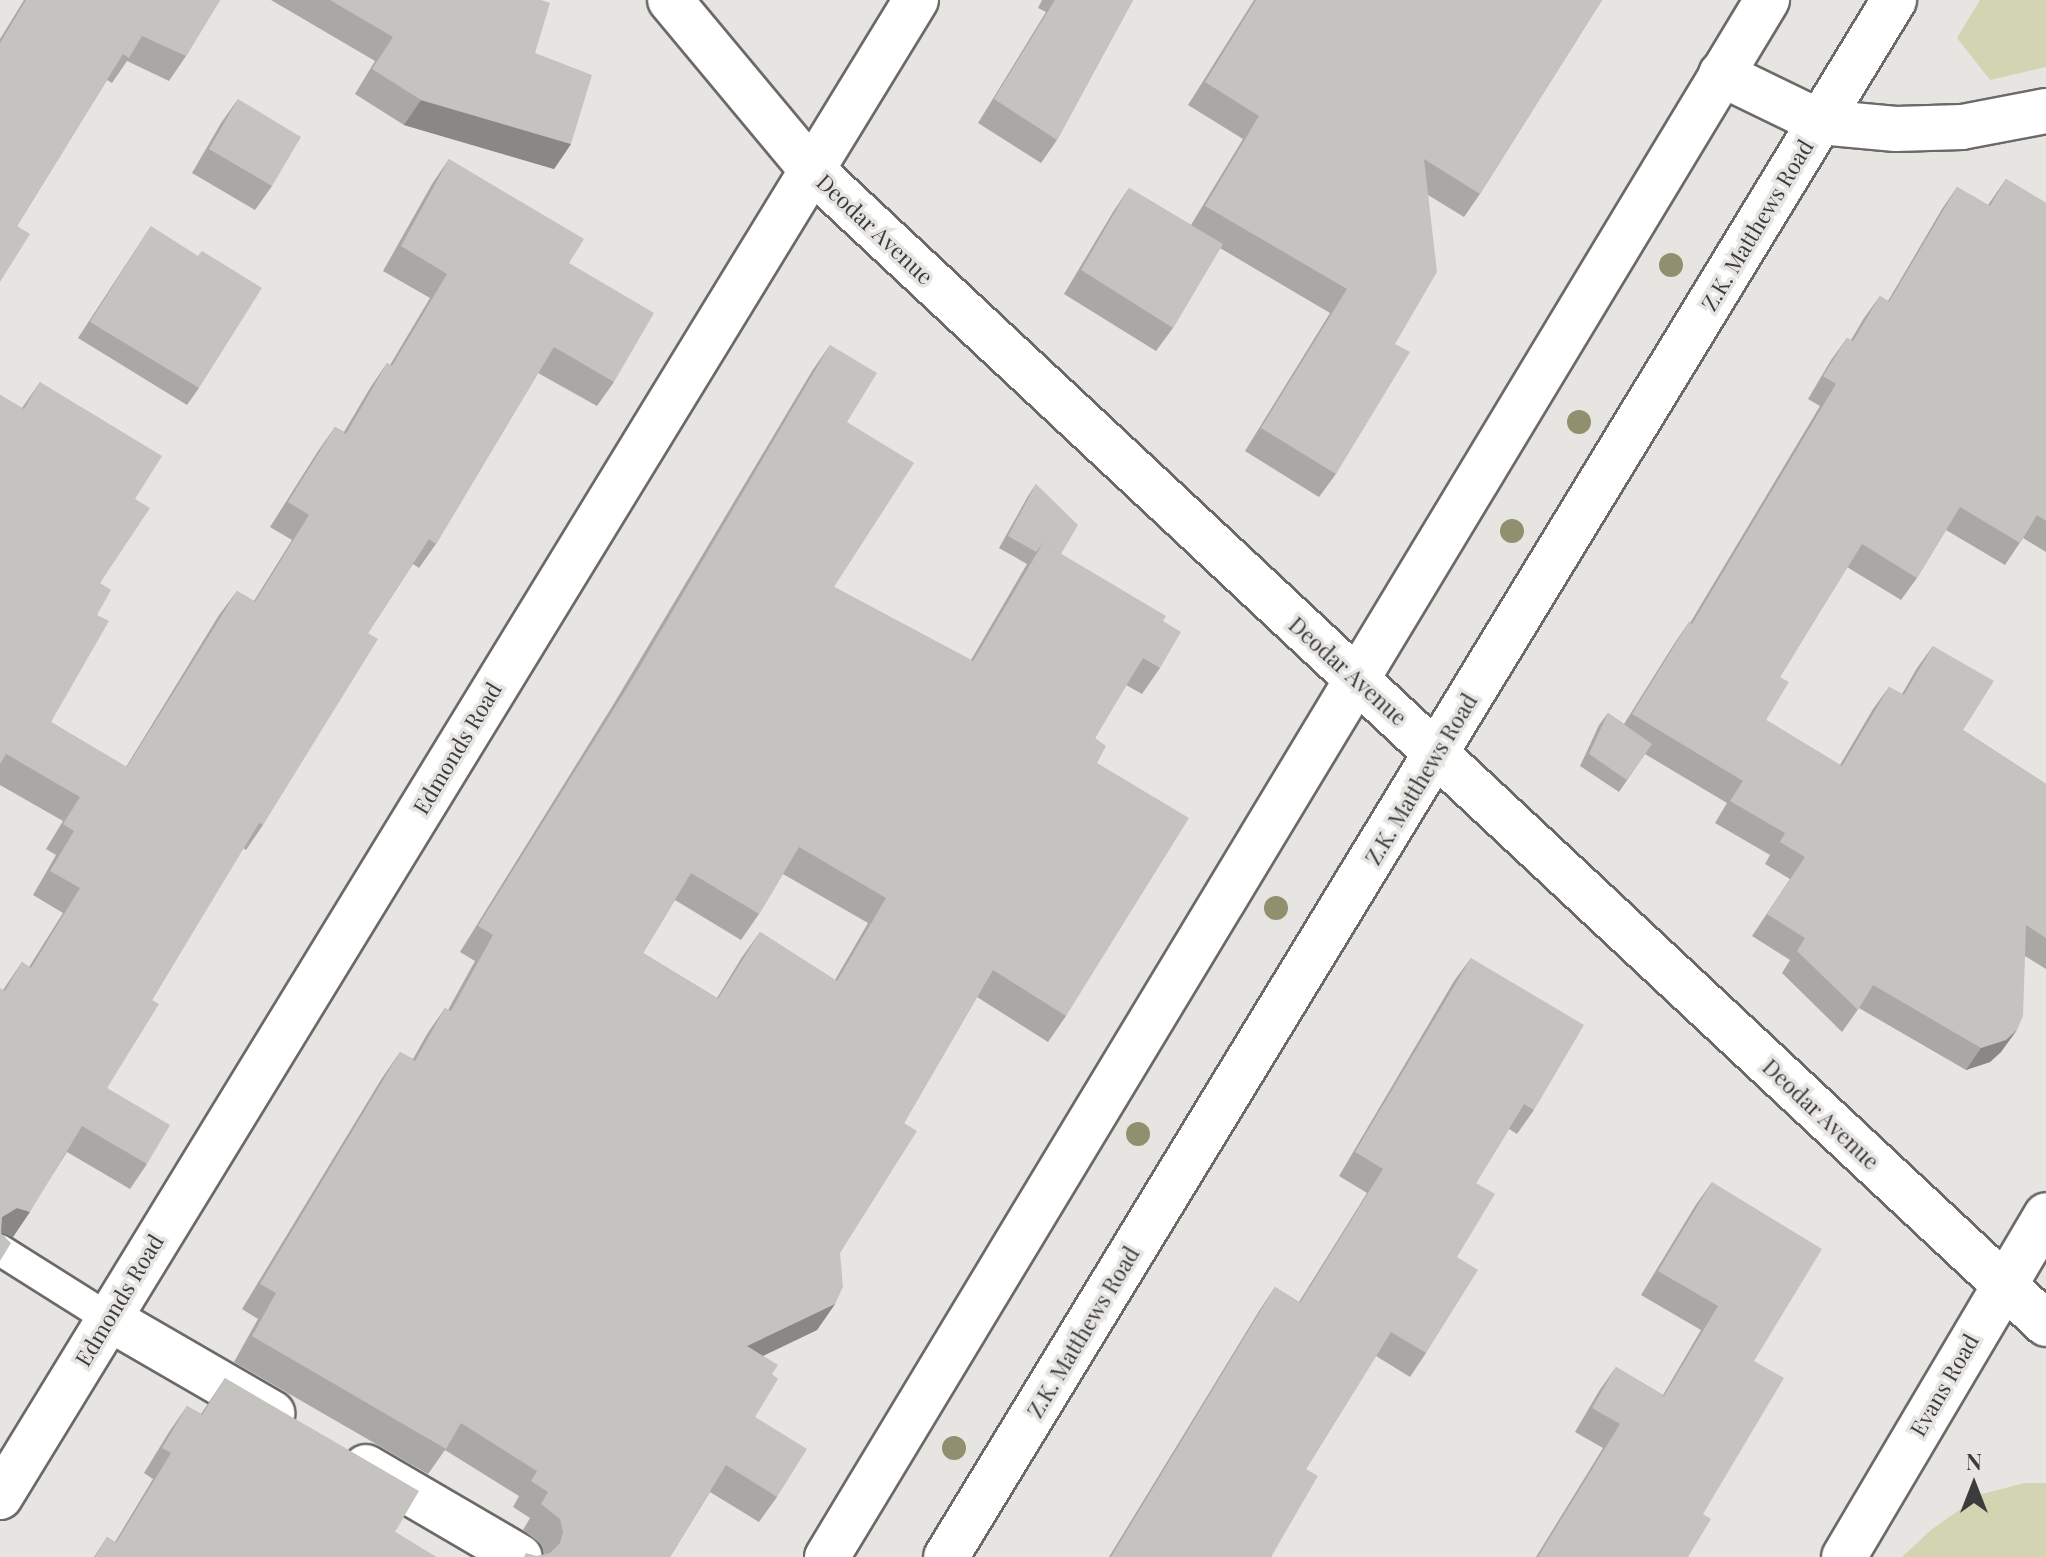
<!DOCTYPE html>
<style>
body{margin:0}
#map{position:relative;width:2046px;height:1557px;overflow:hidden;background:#e6e5e2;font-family:"Playfair Display",serif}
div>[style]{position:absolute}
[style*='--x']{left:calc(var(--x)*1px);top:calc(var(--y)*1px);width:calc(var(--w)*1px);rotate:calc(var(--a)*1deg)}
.green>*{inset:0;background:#d2d4b2}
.roads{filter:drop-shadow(2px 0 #6b6a68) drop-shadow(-2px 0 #6b6a68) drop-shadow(0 2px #6b6a68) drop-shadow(0 -2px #6b6a68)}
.lane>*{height:30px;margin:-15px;padding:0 15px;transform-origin:15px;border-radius:15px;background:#fff}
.street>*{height:44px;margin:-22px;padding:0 22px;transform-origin:22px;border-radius:22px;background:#fff}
.secondary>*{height:44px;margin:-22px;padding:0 22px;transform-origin:22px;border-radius:22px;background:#fff}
.trees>*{width:24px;height:24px;margin:-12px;border-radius:50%;background:#90906e}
.wall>*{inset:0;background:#a9a8a5}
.shaded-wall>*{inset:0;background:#898886}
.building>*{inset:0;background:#c4c3c0}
span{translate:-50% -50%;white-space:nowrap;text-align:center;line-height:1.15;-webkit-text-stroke:7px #e6e5e2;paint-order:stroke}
.street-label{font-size:22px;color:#3c3c3b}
.north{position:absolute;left:1934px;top:1445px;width:80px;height:80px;-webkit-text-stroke:6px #e6e5e2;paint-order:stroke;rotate:0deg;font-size:22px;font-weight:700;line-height:32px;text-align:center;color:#3c3c3b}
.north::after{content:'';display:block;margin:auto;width:28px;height:36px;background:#3c3c3b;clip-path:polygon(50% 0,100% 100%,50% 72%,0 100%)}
</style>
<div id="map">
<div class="green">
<i style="clip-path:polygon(1980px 0,2046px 0,2046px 67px,1990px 80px,1957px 38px)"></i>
<i style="clip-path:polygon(2025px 1483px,2046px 1483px,2046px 1557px,1902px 1557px,1931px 1530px,1982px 1494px)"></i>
</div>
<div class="roads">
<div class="lane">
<i style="--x:0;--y:1250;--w:128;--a:32.2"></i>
</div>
<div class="street">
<i style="--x:670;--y:0;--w:220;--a:50.2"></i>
<i style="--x:811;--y:169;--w:1691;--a:43.08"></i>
<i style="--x:1721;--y:74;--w:110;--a:25.9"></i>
<i style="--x:1820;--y:122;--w:76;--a:5.3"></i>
<i style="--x:1896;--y:129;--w:66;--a:-1.7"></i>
<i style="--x:1962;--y:127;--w:86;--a:-10.8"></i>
<i style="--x:108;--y:1318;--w:190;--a:30.1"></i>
<i style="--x:366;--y:1467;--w:178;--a:30.3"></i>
<i style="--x:0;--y:1497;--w:1755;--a:-58.54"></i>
<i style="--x:1844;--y:1557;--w:397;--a:-59.4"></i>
</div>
<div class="secondary">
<i style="--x:827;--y:1557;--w:1819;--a:-58.88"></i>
<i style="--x:946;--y:1557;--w:1823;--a:-58.66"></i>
</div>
</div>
<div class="trees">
<i style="left:1671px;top:265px"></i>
<i style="left:1579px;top:422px"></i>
<i style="left:1512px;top:531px"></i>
<i style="left:1276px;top:908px"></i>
<i style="left:1138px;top:1134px"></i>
<i style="left:954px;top:1448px"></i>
</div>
<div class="wall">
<i style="clip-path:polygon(24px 0,220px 0,186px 56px,169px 81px,127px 61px,112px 83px,107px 80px,17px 226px,0 282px,0 39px)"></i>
<i style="clip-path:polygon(271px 0,541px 0,535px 53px,571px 144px,554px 169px,404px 125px,355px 94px,375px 61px)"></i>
<i style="clip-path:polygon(1042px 0,1133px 0,1057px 140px,1041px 163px,978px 123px,1046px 12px,1038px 8px)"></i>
<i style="clip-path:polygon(1254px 0,1602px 0,1480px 194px,1464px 217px,1428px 195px,1395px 344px,1336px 474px,1319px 497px,1245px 451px,1330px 313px,1220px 248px,1173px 328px,1156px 351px,1064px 294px,1113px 212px,1129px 188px,1191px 225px,1243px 139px,1188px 105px)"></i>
<i style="clip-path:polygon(238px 99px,272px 186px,255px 210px,192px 173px,221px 123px)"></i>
<i style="clip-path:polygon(449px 159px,569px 263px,614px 382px,597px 406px,538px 373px,436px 544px,419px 568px,413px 564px,368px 633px,263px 825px,246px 850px,243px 848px,152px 1000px,107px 1088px,147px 1164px,130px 1189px,67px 1152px,13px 1237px,1px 1232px,3px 990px,22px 962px,29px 967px,63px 913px,33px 895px,56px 855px,46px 849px,63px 821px,0 785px,0 395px,22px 408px,40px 382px,135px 499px,100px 583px,97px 615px,51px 722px,126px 767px,219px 615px,237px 591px,254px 601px,292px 540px,270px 527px,318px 451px,335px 427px,344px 432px,370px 388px,387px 363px,390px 365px,430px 298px,383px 271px,432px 184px)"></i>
<i style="clip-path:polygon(2006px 179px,2046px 203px,2046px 552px,2023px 538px,2005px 565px,1946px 530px,1917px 578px,1901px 600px,1847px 567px,1780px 677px,1766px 720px,1840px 765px,1873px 709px,1889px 687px,1902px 694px,1917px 668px,1933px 646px,1963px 730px,2046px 784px,2046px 969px,2025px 956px,2001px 1052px,1990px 1062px,1966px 1070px,1859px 1008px,1842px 1032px,1782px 973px,1790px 960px,1752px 936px,1790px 879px,1765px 864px,1770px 855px,1715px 823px,1727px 803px,1645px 754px,1619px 792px,1580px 766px,1599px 725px,1608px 713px,1624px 724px,1674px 644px,1689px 622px,1690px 623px,1820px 406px,1808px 399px,1831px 360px,1847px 338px,1851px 340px,1864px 318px,1880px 296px,1888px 301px,1942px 209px,1957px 187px,1988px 205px)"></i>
<i style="clip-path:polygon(151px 226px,199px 388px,187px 405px,78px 338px)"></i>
<i style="clip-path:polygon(evenodd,830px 345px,847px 422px,834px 587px,971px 660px,1027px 564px,999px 548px,1028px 496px,1036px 484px,1061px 554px,1163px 621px,1160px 668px,1142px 694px,1126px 685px,1095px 738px,1097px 763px,1066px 1016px,1048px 1042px,977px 997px,904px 1123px,840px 1253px,835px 1304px,817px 1330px,763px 1356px,772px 1374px,755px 1417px,777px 1497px,759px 1522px,710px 1492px,670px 1557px,537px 1556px,544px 1555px,542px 1545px,523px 1530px,530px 1518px,513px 1507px,519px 1496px,445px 1450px,428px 1474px,234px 1362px,258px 1319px,242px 1309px,382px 1078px,400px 1052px,413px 1059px,427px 1034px,445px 1008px,448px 1010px,475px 961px,460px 952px,613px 705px,812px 371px,830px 345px,783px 874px,868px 923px,835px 980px,760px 932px,742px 957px,717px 998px,643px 953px,675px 900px,741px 940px,759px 914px,783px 874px)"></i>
<i style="clip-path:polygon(1471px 958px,1534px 1110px,1517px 1134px,1509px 1129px,1476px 1183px,1457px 1257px,1426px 1353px,1410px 1377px,1376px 1356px,1306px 1469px,1271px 1557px,1109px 1557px,1259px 1311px,1275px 1287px,1299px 1302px,1367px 1193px,1339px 1176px,1454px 981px)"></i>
<i style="clip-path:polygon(1712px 1182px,1754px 1361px,1688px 1557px,1536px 1557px,1603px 1448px,1575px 1432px,1599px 1391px,1616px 1367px,1663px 1395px,1701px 1330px,1641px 1295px,1695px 1206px)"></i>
<i style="clip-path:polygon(225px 1378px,395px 1532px,436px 1557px,94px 1557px,107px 1537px,115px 1542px,153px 1479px,144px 1473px,169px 1432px,187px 1406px,201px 1414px)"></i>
</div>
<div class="shaded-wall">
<i style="clip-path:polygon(421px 100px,571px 144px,554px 169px,404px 125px)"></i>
<i style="clip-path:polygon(2017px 1030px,2001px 1052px,1990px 1062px,1966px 1070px,1981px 1048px)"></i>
<i style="clip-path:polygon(17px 1208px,30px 1212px,13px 1237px,0 1232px,2px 1217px)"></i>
<i style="clip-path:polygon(835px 1304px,817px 1330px,729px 1372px,747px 1346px)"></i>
</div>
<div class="building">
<i style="clip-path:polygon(26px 0,220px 0,186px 56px,142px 36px,129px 58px,123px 54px,17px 226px,30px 234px,0 282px,0 43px)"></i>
<i style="clip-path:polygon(330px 0,541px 0,550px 3px,535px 53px,592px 75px,571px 144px,421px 100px,372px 69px,393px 37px)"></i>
<i style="clip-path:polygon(1055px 0,1133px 0,1057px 140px,994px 99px)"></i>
<i style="clip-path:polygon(1256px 0,1602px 0,1480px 194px,1424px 159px,1437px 272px,1395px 344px,1410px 352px,1336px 474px,1261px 428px,1347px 289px,1205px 206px,1259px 116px,1205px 82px)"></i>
<i style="clip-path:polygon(238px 99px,301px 137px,272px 186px,209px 149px)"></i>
<i style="clip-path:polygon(449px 159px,584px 239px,569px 263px,654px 313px,614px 382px,554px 347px,436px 544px,429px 539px,368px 633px,378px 639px,263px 825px,259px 823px,152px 1000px,159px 1004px,107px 1088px,170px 1125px,147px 1164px,82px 1126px,30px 1212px,17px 1208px,2px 1217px,1px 1233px,11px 1243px,0 1261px,0 988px,5px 991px,22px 962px,31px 968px,80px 888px,50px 871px,74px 831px,63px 824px,80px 797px,6px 754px,0 764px,0 395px,24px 409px,40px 382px,162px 456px,135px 499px,150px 508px,100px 583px,111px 590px,97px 615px,109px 621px,51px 722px,127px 767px,237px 591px,255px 602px,309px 515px,288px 502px,335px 427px,346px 434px,387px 363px,392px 366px,447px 274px,401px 246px)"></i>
<i style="clip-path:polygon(2006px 179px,2046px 203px,2046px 521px,2037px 515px,2020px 543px,1960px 507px,1917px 578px,1862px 544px,1780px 677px,1789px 682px,1766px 720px,1842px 766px,1889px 687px,1904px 695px,1933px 646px,1994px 681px,1963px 730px,2046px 784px,2046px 938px,2026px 925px,2023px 1016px,2017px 1030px,2006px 1040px,1981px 1048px,1873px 985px,1858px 1010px,1797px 951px,1805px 938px,1767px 914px,1805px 857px,1780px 842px,1785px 833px,1730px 801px,1743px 781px,1632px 714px,1689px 622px,1692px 624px,1836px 384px,1823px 376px,1847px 338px,1853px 341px,1880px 296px,1889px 302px,1957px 187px,1990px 206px)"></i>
<i style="clip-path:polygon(1129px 188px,1223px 244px,1173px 328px,1081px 270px)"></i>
<i style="clip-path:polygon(151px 226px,198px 256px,202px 251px,262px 288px,199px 388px,90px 322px)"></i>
<i style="clip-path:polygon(evenodd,830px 345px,877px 373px,847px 422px,914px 463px,834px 587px,973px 661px,1043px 543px,1166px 616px,1163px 621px,1181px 632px,1160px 668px,1143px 658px,1095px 738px,1106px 746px,1097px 763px,1189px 818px,1066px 1016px,993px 970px,904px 1123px,917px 1131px,840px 1253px,843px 1287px,835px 1304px,747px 1346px,778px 1365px,772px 1374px,778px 1379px,755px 1417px,807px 1449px,777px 1497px,726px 1465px,670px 1557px,524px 1557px,526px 1553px,537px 1556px,550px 1553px,560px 1543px,563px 1532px,560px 1519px,541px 1504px,548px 1492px,531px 1481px,537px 1471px,461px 1423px,446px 1449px,252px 1336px,276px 1293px,260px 1284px,400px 1052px,415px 1061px,445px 1008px,451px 1011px,493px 935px,478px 926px,632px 680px,830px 345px,799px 847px,886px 898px,837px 981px,760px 932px,718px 999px,643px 953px,691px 873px,759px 914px,799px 847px)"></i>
<i style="clip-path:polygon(1036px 484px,1078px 525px,1061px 554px,1043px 543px,1036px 552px,1008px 536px)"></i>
<i style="clip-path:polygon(1608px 713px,1652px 744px,1627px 780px,1589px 754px)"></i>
<i style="clip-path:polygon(1471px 958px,1584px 1025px,1534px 1110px,1524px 1104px,1476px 1183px,1495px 1194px,1457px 1257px,1478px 1270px,1426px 1353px,1391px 1332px,1306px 1469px,1318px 1476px,1271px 1557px,1111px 1557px,1275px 1287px,1300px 1303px,1383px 1169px,1355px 1152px)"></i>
<i style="clip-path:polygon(1712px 1182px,1822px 1249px,1754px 1361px,1784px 1378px,1703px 1514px,1711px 1519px,1688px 1557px,1538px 1557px,1620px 1424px,1592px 1408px,1616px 1367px,1664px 1396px,1718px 1306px,1658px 1271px)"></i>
<i style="clip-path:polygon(225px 1378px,419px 1491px,395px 1532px,436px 1557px,95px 1557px,107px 1537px,116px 1543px,171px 1453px,162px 1448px,187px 1406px,202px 1415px)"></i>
</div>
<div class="street-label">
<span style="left:1757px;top:225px;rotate:-59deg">Z.K. Matthews Road</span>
<span style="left:875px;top:229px;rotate:43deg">Deodar Avenue</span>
<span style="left:1348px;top:671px;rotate:42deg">Deodar Avenue</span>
<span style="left:457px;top:748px;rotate:-59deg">Edmonds Road</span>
<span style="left:1421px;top:779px;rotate:-59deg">Z.K. Matthews Road</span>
<span style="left:1821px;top:1114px;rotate:43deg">Deodar Avenue</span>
<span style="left:119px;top:1300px;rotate:-59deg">Edmonds Road</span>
<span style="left:1083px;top:1332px;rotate:-59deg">Z.K. Matthews Road</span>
<span style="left:1944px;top:1385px;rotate:-60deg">Evans Road</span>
</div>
<div class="north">N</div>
</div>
